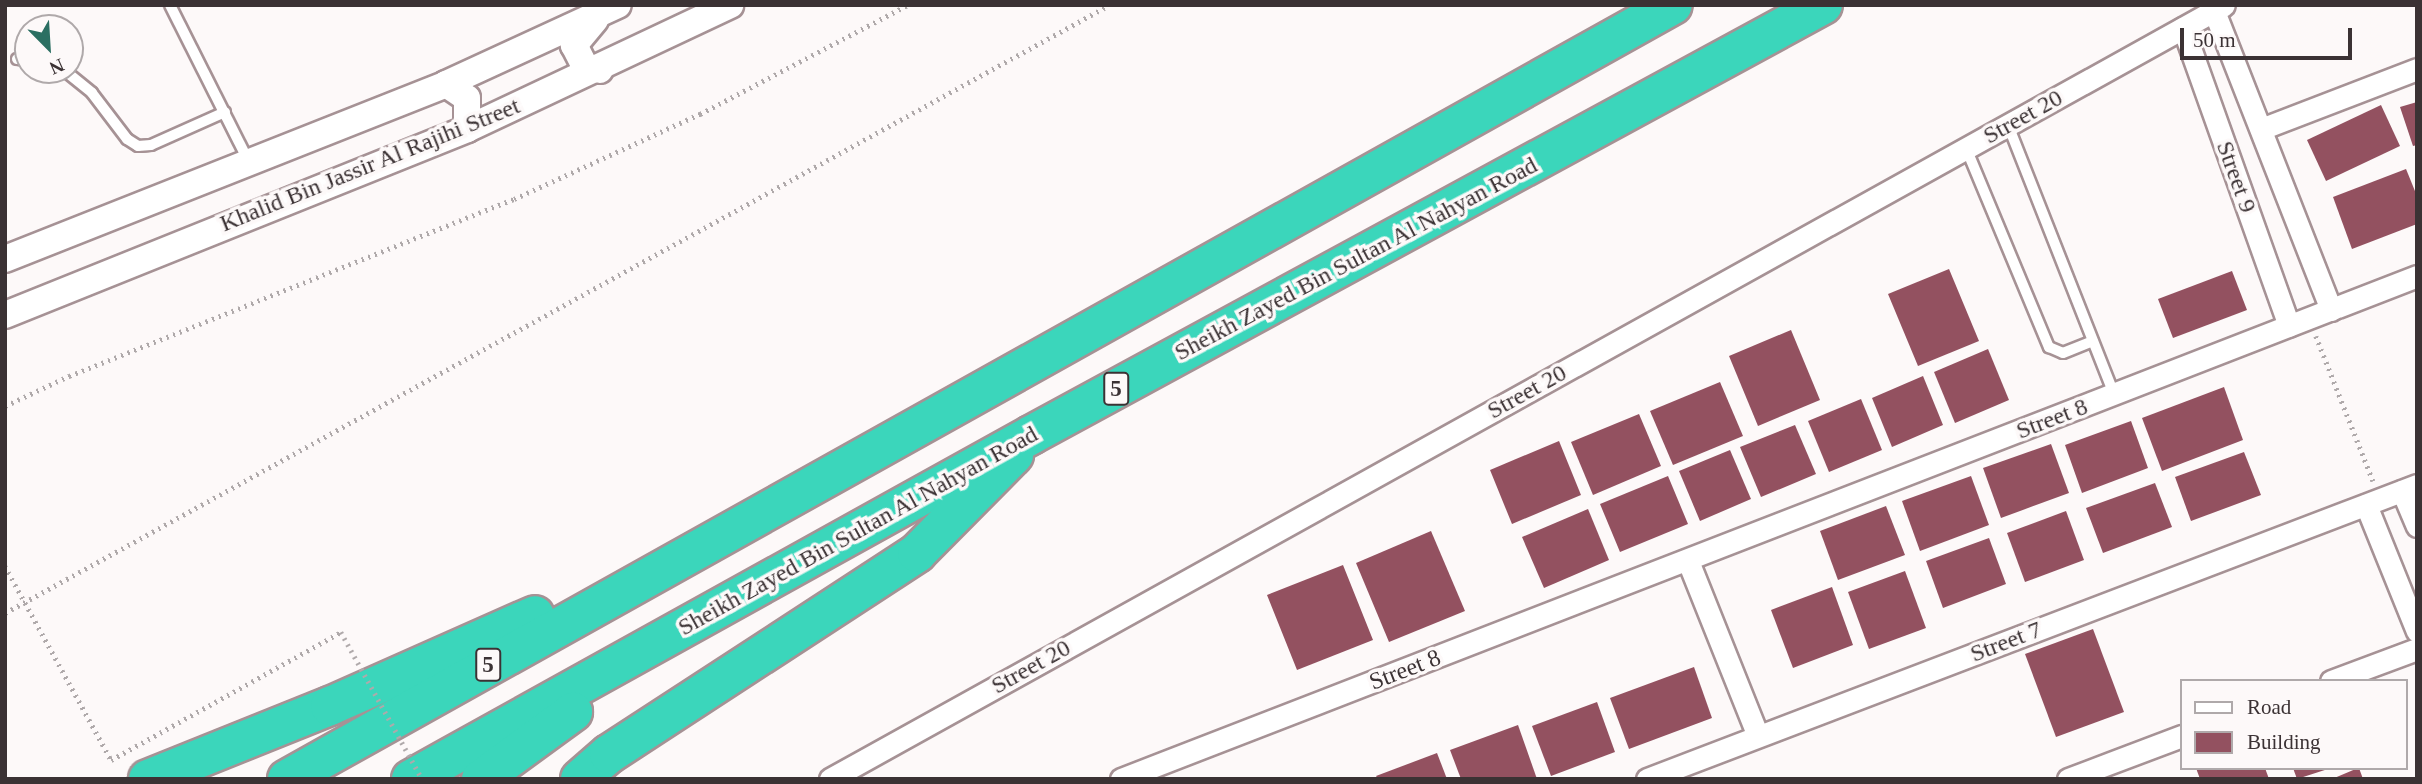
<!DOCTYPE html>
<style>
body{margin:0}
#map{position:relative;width:2422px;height:784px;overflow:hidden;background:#fdf9f9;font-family:Georgia,serif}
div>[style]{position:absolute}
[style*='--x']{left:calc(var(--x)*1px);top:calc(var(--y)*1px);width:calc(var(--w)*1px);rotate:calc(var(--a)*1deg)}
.building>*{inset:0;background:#935160}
.path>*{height:4.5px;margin-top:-2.25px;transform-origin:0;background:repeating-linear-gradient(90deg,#afa9aa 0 2px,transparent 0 7px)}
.roads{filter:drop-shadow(2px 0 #a69295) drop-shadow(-2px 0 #a69295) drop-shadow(0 2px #a69295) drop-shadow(0 -2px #a69295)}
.service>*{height:10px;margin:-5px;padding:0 5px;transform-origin:5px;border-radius:5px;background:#fff}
.minor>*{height:21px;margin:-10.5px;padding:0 10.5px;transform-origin:10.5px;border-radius:10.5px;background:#fff}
.tertiary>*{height:26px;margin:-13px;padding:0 13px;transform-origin:13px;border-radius:13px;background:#fff}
.motorway>*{height:38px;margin:-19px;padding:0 19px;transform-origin:19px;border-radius:19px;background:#3bd6bb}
.path-bridge>*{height:4.5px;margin-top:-2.25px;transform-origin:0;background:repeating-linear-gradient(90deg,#afa9aa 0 2px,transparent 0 7px)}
span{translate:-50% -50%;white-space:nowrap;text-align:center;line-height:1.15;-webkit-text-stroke:7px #fdf9f9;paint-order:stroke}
.shield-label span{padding:2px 5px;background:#fdf9f9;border:2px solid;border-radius:5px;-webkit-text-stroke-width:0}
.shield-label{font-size:23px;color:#3b3234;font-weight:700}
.street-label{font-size:24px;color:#3b3234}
.frame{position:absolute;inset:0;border:7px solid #3b3234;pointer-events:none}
.legend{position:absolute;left:2180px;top:679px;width:228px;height:91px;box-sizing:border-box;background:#fdf9f9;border:2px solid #afa9aa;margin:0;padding:9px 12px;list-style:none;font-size:21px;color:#3b3234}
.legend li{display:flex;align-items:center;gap:14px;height:35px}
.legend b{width:35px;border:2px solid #afa9aa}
.north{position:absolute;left:14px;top:14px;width:70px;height:70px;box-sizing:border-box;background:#fdf9f9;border:2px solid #afa9aa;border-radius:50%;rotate:156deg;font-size:19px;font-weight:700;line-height:28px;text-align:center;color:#3b3234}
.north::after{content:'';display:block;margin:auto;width:24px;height:32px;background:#2b6f62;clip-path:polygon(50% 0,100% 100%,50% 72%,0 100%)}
.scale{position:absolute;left:2180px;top:28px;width:172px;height:32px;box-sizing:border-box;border:4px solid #3b3234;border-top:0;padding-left:9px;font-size:21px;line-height:24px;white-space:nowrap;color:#3b3234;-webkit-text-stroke:5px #fdf9f9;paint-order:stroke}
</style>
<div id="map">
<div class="building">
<i style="clip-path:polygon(2417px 102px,2417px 145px,2413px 146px,2400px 107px)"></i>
<i style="clip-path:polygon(2381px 105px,2400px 146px,2326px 181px,2307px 140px)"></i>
<i style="clip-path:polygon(2406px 169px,2417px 196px,2417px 224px,2352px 249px,2333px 197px)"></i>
<i style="clip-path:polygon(1949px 269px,1979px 341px,1918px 366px,1888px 294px)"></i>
<i style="clip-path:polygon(2232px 271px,2247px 310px,2173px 338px,2158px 299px)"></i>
<i style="clip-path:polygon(1791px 330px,1820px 400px,1758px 426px,1729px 356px)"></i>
<i style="clip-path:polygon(1988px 349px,2009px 400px,1955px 423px,1934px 372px)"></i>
<i style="clip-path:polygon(1923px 376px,1943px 425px,1892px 447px,1872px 398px)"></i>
<i style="clip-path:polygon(1720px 382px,1743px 436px,1673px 465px,1650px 411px)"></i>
<i style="clip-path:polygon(2224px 387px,2243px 440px,2162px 471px,2142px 418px)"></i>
<i style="clip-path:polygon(1861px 399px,1882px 450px,1829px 472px,1808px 421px)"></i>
<i style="clip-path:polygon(1639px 414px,1661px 466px,1593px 495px,1571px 442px)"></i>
<i style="clip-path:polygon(2131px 421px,2148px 468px,2082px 493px,2065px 445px)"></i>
<i style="clip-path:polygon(1795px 425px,1816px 474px,1761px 497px,1740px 447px)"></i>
<i style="clip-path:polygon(1559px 441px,1581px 495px,1512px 524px,1490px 470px)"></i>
<i style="clip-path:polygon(2051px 444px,2069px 493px,2001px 518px,1983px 468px)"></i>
<i style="clip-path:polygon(1730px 450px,1751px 499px,1700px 521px,1679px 471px)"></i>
<i style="clip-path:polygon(2244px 452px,2261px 495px,2191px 521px,2175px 477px)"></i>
<i style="clip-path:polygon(1668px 476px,1688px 524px,1620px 552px,1600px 504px)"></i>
<i style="clip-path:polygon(1971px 476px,1989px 525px,1920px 551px,1902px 501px)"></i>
<i style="clip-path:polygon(2155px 483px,2172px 527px,2103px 553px,2086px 508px)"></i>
<i style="clip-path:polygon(1886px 506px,1905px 555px,1838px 580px,1820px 531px)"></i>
<i style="clip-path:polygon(1588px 509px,1609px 560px,1544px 588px,1522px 537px)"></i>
<i style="clip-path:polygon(2066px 511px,2084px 560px,2025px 582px,2007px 533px)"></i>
<i style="clip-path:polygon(1431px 531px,1465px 611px,1389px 642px,1356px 563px)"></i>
<i style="clip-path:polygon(1989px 538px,2006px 584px,1943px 608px,1926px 561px)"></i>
<i style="clip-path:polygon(1343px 565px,1373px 640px,1297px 670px,1267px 595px)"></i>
<i style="clip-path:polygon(1905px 571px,1926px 628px,1869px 649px,1848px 592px)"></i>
<i style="clip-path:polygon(1832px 587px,1853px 645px,1793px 668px,1771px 610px)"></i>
<i style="clip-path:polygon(2093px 629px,2124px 712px,2056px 737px,2025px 654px)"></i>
<i style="clip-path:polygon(1694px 667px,1712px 718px,1629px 749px,1610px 698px)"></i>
<i style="clip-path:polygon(1597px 702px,1615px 752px,1551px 776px,1532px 726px)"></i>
<i style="clip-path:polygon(1518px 725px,1537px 779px,1461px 779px,1450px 750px)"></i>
<i style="clip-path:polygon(1437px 753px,1447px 779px,1378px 779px,1376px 776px)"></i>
<i style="clip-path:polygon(2196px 768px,2265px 768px,2269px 779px,2200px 779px)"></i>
<i style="clip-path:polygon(2293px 768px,2331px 768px,2297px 779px)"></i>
<i style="clip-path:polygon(2359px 768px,2363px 779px,2332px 779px,2358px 768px)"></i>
</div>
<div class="path">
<i style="--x:2316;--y:336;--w:156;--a:68.5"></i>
<i style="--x:5;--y:406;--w:71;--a:-25.1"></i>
<i style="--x:69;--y:376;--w:479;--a:-21.7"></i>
<i style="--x:514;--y:199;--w:205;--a:-24.6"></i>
<i style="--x:700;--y:114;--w:235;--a:-27.7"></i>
<i style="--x:5;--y:566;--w:221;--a:61.3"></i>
<i style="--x:111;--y:760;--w:263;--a:-29.1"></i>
<i style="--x:5;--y:613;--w:1260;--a:-28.84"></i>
</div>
<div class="roads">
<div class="service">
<i style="--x:170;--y:5;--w:176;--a:63.3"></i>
<i style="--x:17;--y:59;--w:11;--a:5"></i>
<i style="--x:64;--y:70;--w:36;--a:39"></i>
<i style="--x:92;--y:93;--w:58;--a:52.7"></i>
<i style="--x:127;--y:139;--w:13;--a:32"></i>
<i style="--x:138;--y:146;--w:13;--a:-4"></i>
<i style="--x:151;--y:145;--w:81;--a:-24"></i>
<i style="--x:2008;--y:125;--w:289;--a:68.5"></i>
<i style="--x:1966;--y:148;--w:216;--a:67.4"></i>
<i style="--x:2049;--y:347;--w:15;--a:23"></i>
<i style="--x:2063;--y:353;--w:32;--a:-22"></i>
</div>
<div class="minor">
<i style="--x:2214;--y:11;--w:321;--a:68.6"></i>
<i style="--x:2183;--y:28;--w:316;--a:70.4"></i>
<i style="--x:2261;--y:129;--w:167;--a:-21"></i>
<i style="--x:2402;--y:491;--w:38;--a:67"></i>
<i style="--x:2366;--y:505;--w:136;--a:68"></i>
<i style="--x:1688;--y:561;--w:188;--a:68.2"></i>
<i style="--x:2331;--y:681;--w:92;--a:-20.4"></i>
<i style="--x:830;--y:779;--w:1594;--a:-29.04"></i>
<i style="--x:1121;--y:779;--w:1390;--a:-21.21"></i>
<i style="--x:1647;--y:779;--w:824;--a:-20.9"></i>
<i style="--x:2068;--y:779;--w:122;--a:-20.7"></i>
</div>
<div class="tertiary">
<i style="--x:595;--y:20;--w:33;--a:130"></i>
<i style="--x:574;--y:45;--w:25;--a:63"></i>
<i style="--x:585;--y:67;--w:15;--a:11"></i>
<i style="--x:446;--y:84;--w:25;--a:34"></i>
<i style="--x:467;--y:98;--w:31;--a:90"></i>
<i style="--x:5;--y:259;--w:474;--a:-21.6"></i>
<i style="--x:446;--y:84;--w:189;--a:-24.7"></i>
<i style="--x:5;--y:315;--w:498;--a:-21.9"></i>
<i style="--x:467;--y:129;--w:291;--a:-25.2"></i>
</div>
<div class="motorway">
<i style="--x:148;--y:779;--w:196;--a:-21.9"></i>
<i style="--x:330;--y:706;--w:224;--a:-23.9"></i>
<i style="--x:287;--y:779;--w:1587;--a:-29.18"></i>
<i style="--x:411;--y:779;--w:709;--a:-29.02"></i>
<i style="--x:1031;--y:435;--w:901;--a:-28.5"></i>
<i style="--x:481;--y:779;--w:114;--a:-36.1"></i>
<i style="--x:580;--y:779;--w:38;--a:-41"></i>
<i style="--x:609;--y:754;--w:368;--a:-33.1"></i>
<i style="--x:917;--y:553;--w:138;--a:-45.3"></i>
</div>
</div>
<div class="path-bridge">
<i style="--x:341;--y:632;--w:168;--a:61.1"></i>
</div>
<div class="shield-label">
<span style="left:1116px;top:389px">5</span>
<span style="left:488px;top:665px">5</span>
</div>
<div class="street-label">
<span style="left:2023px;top:117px;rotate:-29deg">Street 20</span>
<span style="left:370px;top:165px;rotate:-22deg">Khalid Bin Jassir Al Rajihi Street</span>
<span style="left:2236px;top:177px;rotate:70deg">Street 9</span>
<span style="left:1356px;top:259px;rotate:-28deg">Sheikh Zayed Bin Sultan Al Nahyan Road</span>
<span style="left:1527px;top:392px;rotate:-29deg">Street 20</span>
<span style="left:2052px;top:419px;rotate:-21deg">Street 8</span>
<span style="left:858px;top:531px;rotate:-29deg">Sheikh Zayed Bin Sultan Al Nahyan Road</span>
<span style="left:2006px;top:642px;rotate:-21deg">Street 7</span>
<span style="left:1031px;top:667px;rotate:-29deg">Street 20</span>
<span style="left:1405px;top:670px;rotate:-21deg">Street 8</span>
</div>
<div class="frame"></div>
<ul class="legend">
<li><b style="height:9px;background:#fff"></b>Road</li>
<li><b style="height:19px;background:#935160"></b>Building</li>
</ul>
<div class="north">N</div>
<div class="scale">50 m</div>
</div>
